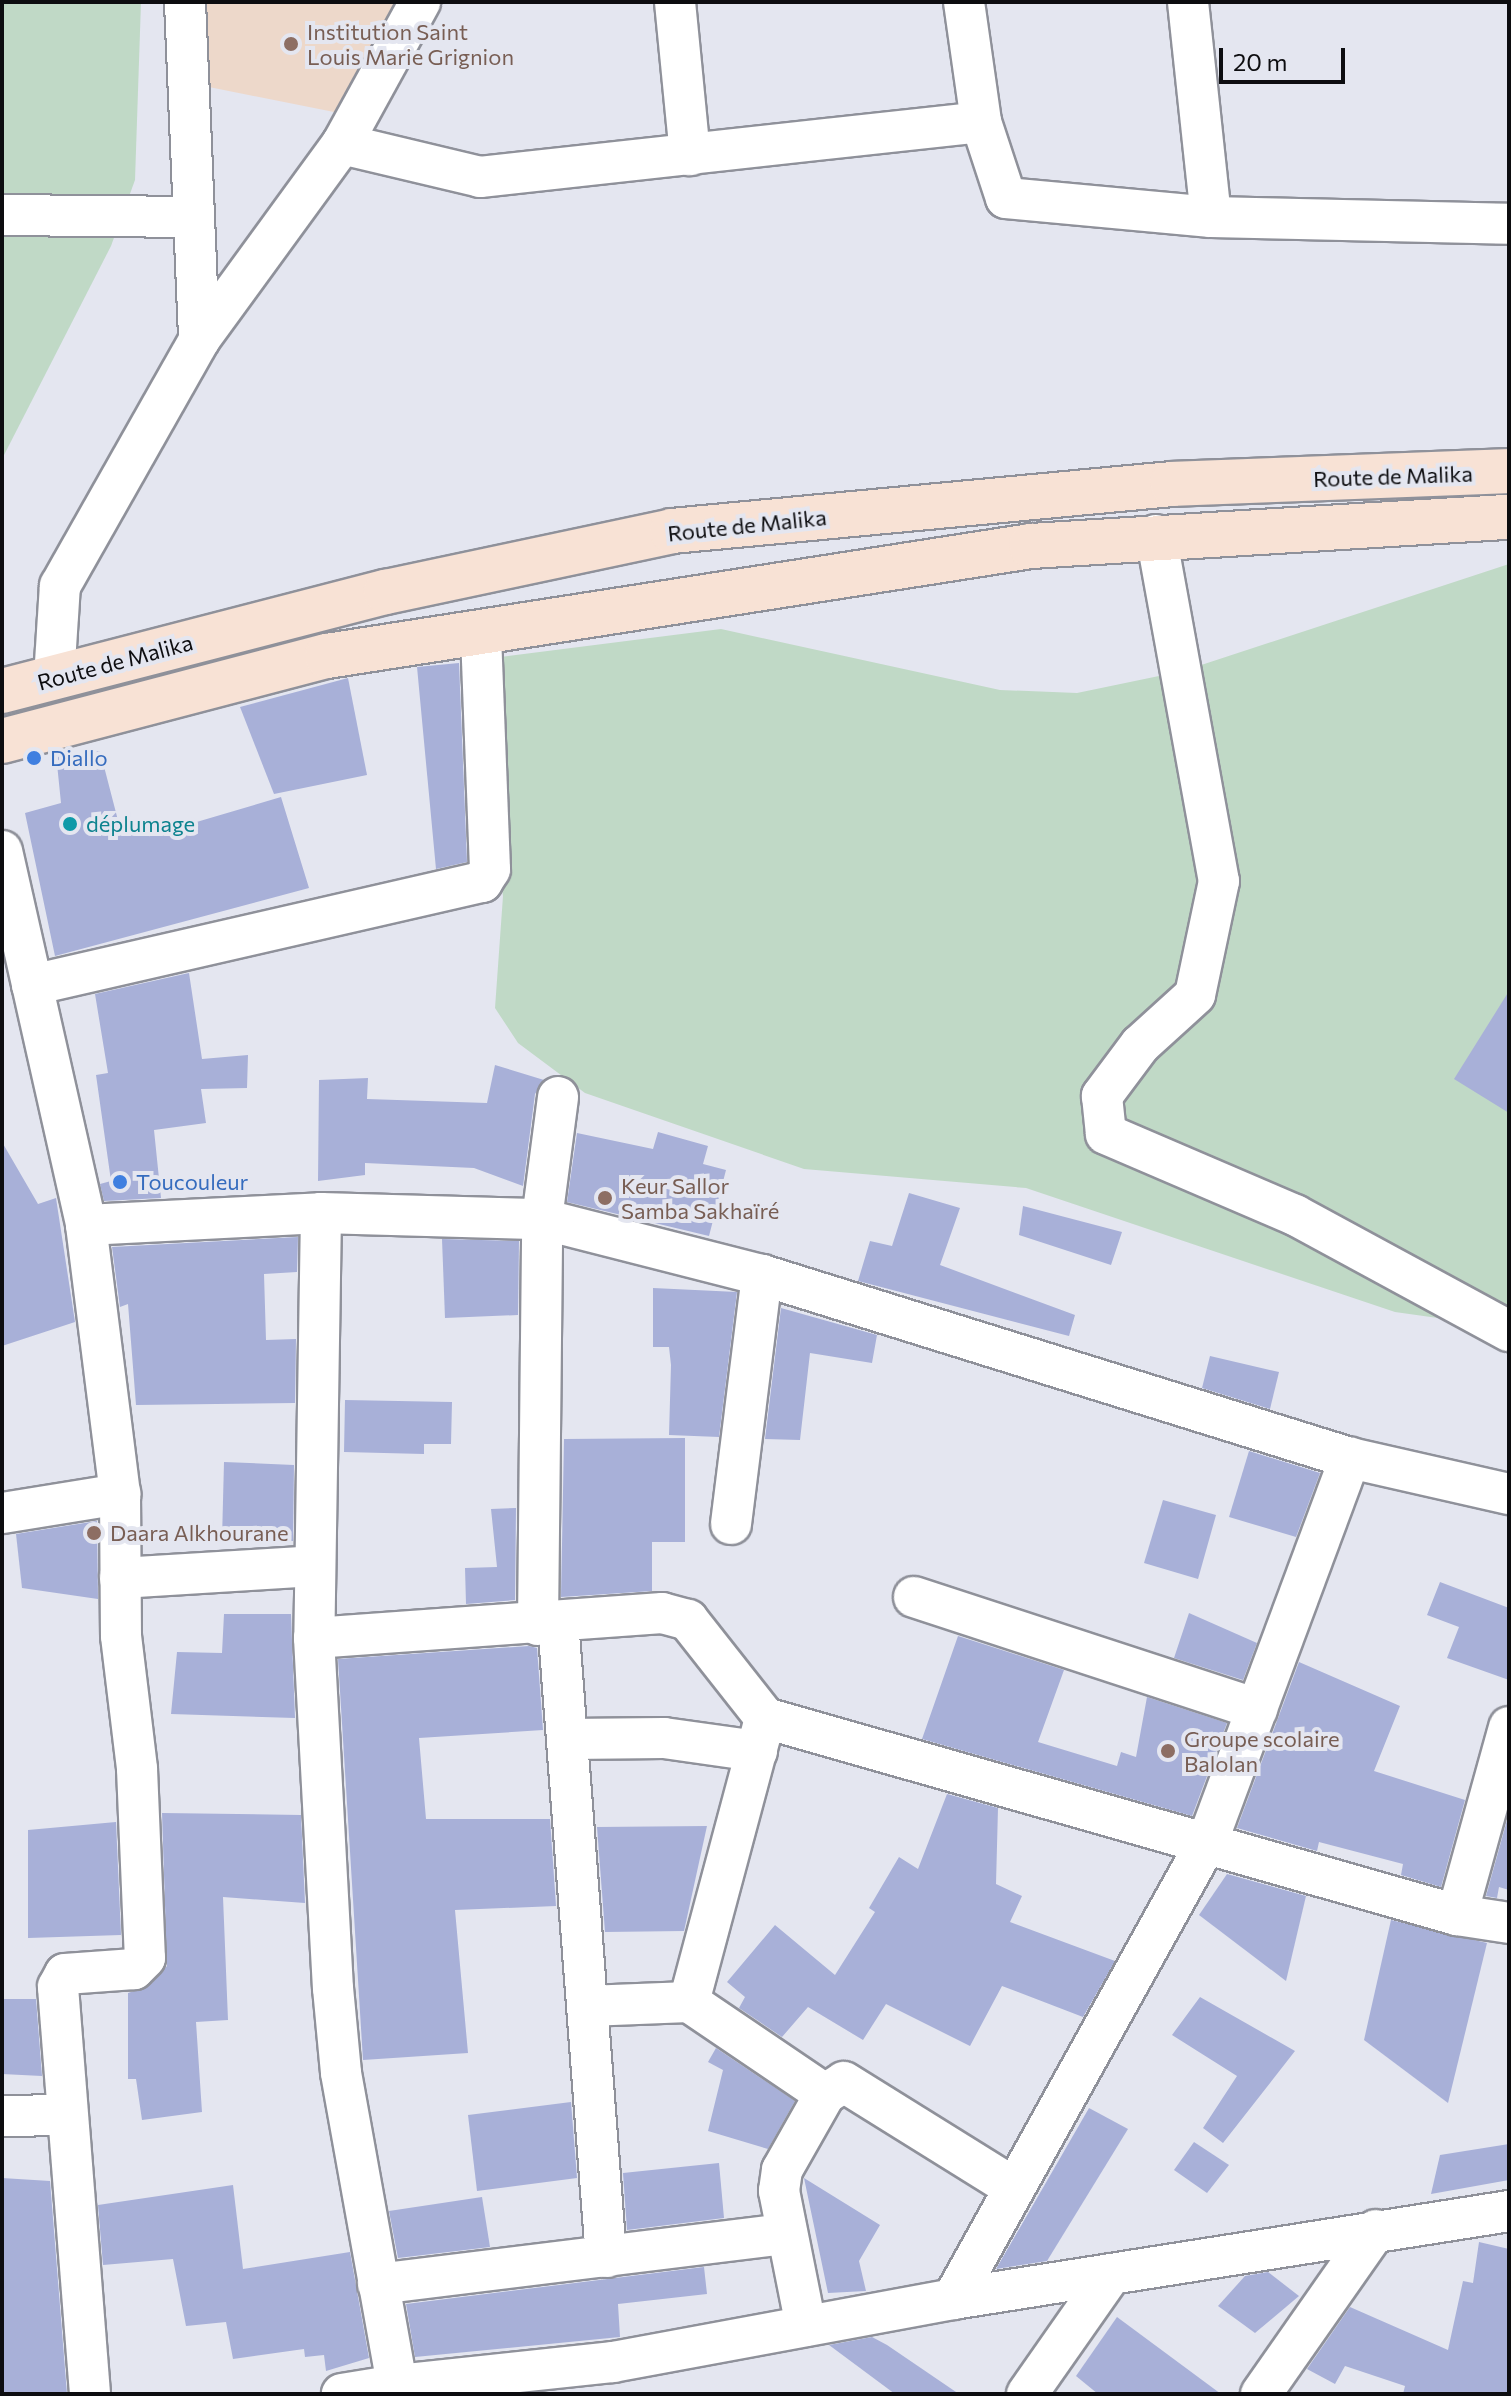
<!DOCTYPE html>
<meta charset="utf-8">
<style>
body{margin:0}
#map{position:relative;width:1511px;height:2396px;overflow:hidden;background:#e4e6f0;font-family:Commissioner,sans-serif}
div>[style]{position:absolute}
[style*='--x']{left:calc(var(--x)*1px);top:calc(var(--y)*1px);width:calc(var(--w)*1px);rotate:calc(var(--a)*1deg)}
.education>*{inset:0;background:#edd8ca}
.green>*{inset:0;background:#c0d9c6}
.building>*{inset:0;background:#a8b0d8}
.roads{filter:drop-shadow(2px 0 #8f919a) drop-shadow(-2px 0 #8f919a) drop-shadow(0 2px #8f919a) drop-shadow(0 -2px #8f919a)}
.street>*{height:40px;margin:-20px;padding:0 20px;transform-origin:20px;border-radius:20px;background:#fff}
.secondary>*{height:44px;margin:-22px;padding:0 22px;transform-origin:22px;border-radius:22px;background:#f8e2d5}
.dots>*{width:22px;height:22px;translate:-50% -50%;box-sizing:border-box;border:4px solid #e4e6f0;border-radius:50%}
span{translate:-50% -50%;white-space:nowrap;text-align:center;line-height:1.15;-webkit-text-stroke:8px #e4e6f0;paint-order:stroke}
.education-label{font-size:22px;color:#785e54}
.left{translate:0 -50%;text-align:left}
.street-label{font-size:22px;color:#0d0d10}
.shop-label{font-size:22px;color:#366cbe}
.culture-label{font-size:22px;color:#0d838f}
.frame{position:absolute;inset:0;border:4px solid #0d0d10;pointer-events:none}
.scale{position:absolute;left:1219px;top:48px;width:126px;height:36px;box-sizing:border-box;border:4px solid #0d0d10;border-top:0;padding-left:10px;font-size:24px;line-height:28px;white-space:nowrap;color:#0d0d10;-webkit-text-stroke:6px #e4e6f0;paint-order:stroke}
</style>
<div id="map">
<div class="education">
<i style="clip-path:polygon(200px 2px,404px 2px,344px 114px,199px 85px)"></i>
</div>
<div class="green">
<i style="clip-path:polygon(2px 2px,141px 2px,135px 180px,111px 246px,2px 459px)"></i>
<i style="clip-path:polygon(1509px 564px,1509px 1328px,1395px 1312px,1026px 1188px,804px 1169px,585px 1093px,518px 1043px,495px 1008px,503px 896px,489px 805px,493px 658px,721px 629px,1000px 690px,1077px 693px,1183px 671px)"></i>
</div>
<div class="building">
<i style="clip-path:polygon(459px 663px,467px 862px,436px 869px,417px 667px)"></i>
<i style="clip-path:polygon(348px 678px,367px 775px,274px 794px,240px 707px)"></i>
<i style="clip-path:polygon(100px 751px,121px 832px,163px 823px,166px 831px,281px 797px,309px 888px,55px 956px,25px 813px,61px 803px,56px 754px)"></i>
<i style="clip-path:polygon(189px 973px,202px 1059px,248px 1055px,247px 1088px,201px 1089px,206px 1123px,154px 1130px,161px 1198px,104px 1201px,100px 1184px,111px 1181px,96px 1075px,108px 1073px,95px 994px)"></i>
<i style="clip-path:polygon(1509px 991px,1509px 1113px,1454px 1079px)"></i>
<i style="clip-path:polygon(495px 1065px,544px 1080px,535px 1094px,523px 1186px,474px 1168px,365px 1163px,365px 1175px,318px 1181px,319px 1080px,368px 1078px,367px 1099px,487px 1103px)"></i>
<i style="clip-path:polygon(658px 1132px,708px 1146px,703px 1164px,726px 1170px,709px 1236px,567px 1202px,577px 1133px,653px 1149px)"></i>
<i style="clip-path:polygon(2px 1142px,38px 1204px,56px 1198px,75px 1322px,2px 1346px)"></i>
<i style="clip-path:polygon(909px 1193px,960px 1208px,940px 1265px,1075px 1315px,1069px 1336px,858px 1281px,870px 1241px,892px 1246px)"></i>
<i style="clip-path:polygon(1023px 1206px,1122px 1232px,1111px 1265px,1019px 1235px)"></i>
<i style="clip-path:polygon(298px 1237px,297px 1272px,264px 1274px,266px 1340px,296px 1339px,295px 1403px,136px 1405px,128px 1304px,120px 1307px,112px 1247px)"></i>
<i style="clip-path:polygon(442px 1239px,519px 1241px,518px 1315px,445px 1318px)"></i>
<i style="clip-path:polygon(653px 1288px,737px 1292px,719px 1437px,669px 1435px,671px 1365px,669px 1347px,653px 1347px)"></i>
<i style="clip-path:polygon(781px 1308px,877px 1335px,872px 1363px,810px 1353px,800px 1440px,765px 1439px)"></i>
<i style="clip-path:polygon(1210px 1356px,1279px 1372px,1270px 1409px,1202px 1388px)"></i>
<i style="clip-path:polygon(345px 1400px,452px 1402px,451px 1444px,424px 1444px,424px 1454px,344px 1452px)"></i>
<i style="clip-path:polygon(685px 1438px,685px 1542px,652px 1542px,652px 1591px,561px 1597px,564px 1439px)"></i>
<i style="clip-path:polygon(1249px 1451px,1320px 1473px,1296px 1537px,1229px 1517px)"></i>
<i style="clip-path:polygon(224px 1462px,294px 1465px,293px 1541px,222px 1540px)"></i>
<i style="clip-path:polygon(1163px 1500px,1216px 1515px,1198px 1579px,1144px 1563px)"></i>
<i style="clip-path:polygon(516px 1508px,515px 1600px,466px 1604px,465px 1568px,497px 1567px,491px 1509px)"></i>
<i style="clip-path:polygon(97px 1521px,98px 1599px,22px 1588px,16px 1534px)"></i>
<i style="clip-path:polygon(1440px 1582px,1509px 1608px,1509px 1680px,1447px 1658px,1459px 1627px,1427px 1615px)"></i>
<i style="clip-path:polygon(1189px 1613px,1257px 1643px,1243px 1680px,1174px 1658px)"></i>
<i style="clip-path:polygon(224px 1614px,291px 1614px,295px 1718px,171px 1714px,177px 1652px,222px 1653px)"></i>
<i style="clip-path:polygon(958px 1636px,1064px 1670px,1038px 1742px,1117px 1766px,1121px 1752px,1136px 1757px,1147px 1697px,1227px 1723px,1192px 1816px,922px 1739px)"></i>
<i style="clip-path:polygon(529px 1646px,537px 1648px,543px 1730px,419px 1738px,426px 1819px,550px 1819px,556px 1906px,455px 1910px,468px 2053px,363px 2060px,338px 1659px)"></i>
<i style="clip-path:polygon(1299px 1662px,1400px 1706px,1374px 1771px,1465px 1800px,1441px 1887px,1401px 1875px,1403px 1864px,1319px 1842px,1317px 1851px,1237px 1828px)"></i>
<i style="clip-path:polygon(947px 1794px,998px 1808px,996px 1884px,1022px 1896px,1010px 1922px,1115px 1961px,1083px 2017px,1002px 1986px,970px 2046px,886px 2004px,863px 2040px,808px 2007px,782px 2037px,739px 2008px,745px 1997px,727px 1982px,775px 1925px,835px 1975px,875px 1912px,869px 1908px,899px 1857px,918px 1869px)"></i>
<i style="clip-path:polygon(162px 1813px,301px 1815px,305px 1903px,223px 1897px,228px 2020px,196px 2022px,202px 2112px,142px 2120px,136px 2079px,128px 2079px,128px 1993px,149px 1986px,167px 1966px)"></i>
<i style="clip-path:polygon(1509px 1813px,1509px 1890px,1499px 1887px,1497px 1898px,1486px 1896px)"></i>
<i style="clip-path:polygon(116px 1822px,121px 1935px,28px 1938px,28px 1830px)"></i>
<i style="clip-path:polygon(707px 1826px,684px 1931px,605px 1932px,597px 1827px)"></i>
<i style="clip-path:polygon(1227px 1874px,1306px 1896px,1286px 1981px,1199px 1915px)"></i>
<i style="clip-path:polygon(1391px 1920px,1487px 1943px,1448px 2103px,1364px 2040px)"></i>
<i style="clip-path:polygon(1200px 1997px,1295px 2051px,1223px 2143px,1203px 2128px,1237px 2076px,1172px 2035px)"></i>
<i style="clip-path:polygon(2px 1999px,36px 1999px,42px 2076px,2px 2074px)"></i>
<i style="clip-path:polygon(716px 2048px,795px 2101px,768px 2149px,708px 2131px,723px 2070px,708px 2062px)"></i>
<i style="clip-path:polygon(571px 2102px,577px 2178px,477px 2191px,468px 2115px)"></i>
<i style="clip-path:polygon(1089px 2108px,1128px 2129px,1047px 2261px,996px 2269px)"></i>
<i style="clip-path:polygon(1194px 2142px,1229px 2165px,1207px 2193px,1174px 2170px)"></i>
<i style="clip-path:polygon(1509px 2144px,1509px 2180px,1431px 2194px,1440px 2155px)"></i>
<i style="clip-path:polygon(719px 2163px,724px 2218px,627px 2230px,623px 2173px)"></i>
<i style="clip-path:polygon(2px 2178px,50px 2181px,67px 2394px,2px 2394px)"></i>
<i style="clip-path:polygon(804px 2178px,880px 2225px,859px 2261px,866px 2291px,828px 2293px)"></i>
<i style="clip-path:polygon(233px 2185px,243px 2269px,350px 2252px,369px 2358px,326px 2371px,324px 2355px,305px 2357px,304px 2349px,233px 2359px,226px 2322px,186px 2326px,173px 2259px,103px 2265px,98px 2205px)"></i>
<i style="clip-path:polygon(482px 2197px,490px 2247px,398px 2258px,389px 2211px)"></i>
<i style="clip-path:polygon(1479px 2242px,1509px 2249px,1509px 2394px,1403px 2394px,1405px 2386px,1345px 2366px,1335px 2384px,1307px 2369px,1350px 2307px,1448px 2350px,1463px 2281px,1473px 2283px)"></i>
<i style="clip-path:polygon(704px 2267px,707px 2294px,618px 2304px,620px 2337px,415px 2357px,406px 2304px)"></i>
<i style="clip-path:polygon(1268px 2272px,1299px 2296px,1255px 2333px,1218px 2306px,1245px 2276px)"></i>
<i style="clip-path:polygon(1117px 2317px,1221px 2394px,1098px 2394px,1076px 2376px)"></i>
<i style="clip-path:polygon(872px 2337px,887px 2345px,959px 2394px,895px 2394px,829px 2345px)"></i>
</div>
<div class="roads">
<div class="street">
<i style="--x:185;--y:2;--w:338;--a:87.6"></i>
<i style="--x:675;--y:2;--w:154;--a:84.4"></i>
<i style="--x:964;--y:2;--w:121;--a:81.9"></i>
<i style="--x:981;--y:122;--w:80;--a:71.8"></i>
<i style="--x:1006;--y:198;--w:206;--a:5.3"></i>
<i style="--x:1211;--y:217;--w:298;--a:1.3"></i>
<i style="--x:1188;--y:2;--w:216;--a:83.9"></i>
<i style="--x:342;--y:144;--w:142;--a:13.4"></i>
<i style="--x:480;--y:177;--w:504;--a:-6.26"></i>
<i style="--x:2;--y:215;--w:190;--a:0.6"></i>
<i style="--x:1156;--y:535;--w:352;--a:79.7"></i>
<i style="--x:1219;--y:881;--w:116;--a:101.9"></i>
<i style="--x:1195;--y:995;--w:74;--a:137.7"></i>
<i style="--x:1140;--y:1045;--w:64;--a:126.7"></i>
<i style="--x:1102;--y:1096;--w:38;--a:84"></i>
<i style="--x:1106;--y:1134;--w:206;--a:23.2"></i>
<i style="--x:1295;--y:1215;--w:243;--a:28.5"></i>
<i style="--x:54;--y:678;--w:92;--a:-86.3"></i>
<i style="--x:60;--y:586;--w:283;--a:-60.5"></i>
<i style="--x:199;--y:340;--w:243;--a:-53.9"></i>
<i style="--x:342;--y:144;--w:162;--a:-61.2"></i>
<i style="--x:2;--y:851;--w:383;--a:77.3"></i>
<i style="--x:86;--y:1225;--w:271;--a:82.8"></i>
<i style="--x:120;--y:1494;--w:142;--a:89.6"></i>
<i style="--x:121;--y:1636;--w:134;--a:83.1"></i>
<i style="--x:137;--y:1769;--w:189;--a:87.6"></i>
<i style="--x:145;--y:1958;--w:16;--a:135"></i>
<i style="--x:134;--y:1969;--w:69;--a:175.9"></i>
<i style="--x:65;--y:1974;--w:15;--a:118"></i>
<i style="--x:58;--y:1987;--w:408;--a:85.5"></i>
<i style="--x:32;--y:985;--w:462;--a:-12.9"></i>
<i style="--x:482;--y:882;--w:15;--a:-58"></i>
<i style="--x:490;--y:869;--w:236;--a:-92.2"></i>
<i style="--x:321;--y:1213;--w:425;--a:90.9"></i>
<i style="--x:314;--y:1638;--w:351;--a:86.9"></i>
<i style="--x:333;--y:1988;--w:85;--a:84.6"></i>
<i style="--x:341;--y:2073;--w:317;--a:79.8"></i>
<i style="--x:397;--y:2385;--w:56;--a:170.7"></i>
<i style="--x:86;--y:1225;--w:235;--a:-2.9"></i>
<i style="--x:321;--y:1213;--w:221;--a:1.6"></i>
<i style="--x:542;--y:1219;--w:227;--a:14.3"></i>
<i style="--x:762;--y:1275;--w:616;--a:17.29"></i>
<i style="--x:1350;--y:1458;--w:163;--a:12.8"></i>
<i style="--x:2;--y:1513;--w:120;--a:-9.1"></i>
<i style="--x:731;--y:1524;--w:251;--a:-82.9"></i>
<i style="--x:120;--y:1578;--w:195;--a:-3.5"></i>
<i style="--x:914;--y:1597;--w:361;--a:18.1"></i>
<i style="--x:558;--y:1621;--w:638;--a:85.68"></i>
<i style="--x:538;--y:1625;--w:406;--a:-89.4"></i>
<i style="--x:542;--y:1219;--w:123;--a:-82.5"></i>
<i style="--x:314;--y:1638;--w:349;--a:-4.1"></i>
<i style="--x:662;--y:1613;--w:27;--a:15"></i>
<i style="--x:688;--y:1620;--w:125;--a:51.8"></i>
<i style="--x:569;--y:1739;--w:95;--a:-0.6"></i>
<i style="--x:664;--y:1738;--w:94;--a:8"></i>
<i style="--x:1457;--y:1915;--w:195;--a:-74.5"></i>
<i style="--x:689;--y:2002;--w:294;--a:-75"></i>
<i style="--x:765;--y:1718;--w:719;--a:15.89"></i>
<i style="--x:1457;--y:1915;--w:53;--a:8.7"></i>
<i style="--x:587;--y:2006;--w:102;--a:-2.2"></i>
<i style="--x:689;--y:2002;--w:164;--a:34.1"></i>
<i style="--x:825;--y:2094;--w:22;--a:-32"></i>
<i style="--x:844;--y:2082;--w:199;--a:31.9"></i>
<i style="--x:2;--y:2116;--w:65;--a:-0.9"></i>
<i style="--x:378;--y:2284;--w:409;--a:-7"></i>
<i style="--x:953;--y:2299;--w:525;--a:-60.95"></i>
<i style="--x:1208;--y:1840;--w:408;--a:-69.6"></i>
<i style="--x:806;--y:2326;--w:138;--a:-101.3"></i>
<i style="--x:779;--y:2191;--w:21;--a:-82"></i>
<i style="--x:782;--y:2170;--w:87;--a:-60.5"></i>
<i style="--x:397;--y:2385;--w:217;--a:-6.1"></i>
<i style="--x:613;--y:2362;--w:346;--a:-10.5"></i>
<i style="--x:953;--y:2299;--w:563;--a:-8.99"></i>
<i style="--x:1027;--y:2394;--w:146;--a:-55"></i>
<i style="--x:1261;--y:2394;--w:200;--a:-55"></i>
</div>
<div class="secondary">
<i style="--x:2;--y:691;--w:397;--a:-14.5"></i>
<i style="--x:386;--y:592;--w:292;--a:-12"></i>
<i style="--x:672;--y:531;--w:502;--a:-5.37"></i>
<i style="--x:1172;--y:484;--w:337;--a:-2.2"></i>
<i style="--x:2;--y:741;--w:336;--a:-14.7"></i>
<i style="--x:327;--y:656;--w:713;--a:-8.88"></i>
<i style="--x:1031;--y:546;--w:479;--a:-3.5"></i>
</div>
</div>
<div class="dots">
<i style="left:291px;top:44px;background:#8d6e63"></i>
<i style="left:34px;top:758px;background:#3f7fe0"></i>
<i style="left:70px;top:824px;background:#0f9aa8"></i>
<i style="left:120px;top:1182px;background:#3f7fe0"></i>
<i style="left:605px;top:1198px;background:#8d6e63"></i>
<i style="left:94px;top:1533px;background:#8d6e63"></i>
<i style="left:1168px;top:1751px;background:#8d6e63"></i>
</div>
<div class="education-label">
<span class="left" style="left:307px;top:44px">Institution Saint<br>Louis Marie Grignion</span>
<span class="left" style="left:621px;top:1198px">Keur Sallor<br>Samba Sakhaïré</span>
<span class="left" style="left:110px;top:1533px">Daara Alkhourane</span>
<span class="left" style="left:1184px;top:1751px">Groupe scolaire<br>Balolan</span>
</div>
<div class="street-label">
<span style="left:1393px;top:476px;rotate:-2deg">Route de Malika</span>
<span style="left:747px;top:525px;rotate:-6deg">Route de Malika</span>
<span style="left:115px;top:662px;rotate:-15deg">Route de Malika</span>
</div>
<div class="shop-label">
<span class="left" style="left:50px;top:758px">Diallo</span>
<span class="left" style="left:136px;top:1182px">Toucouleur</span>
</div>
<div class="culture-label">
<span class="left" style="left:86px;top:824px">déplumage</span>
</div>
<div class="frame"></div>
<div class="scale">20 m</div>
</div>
